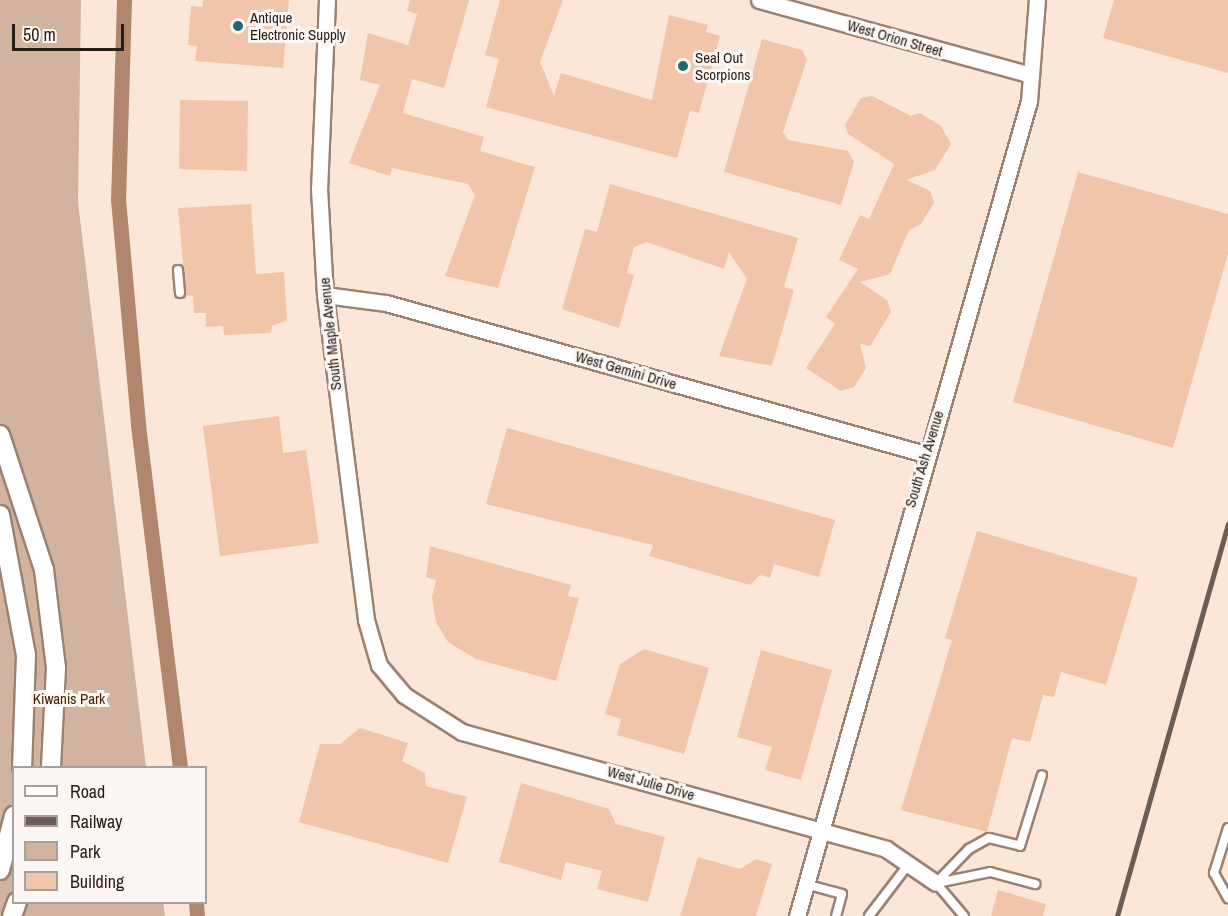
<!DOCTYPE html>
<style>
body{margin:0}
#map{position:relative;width:1228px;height:916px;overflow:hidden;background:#fce6d8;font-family:"Archivo Narrow",sans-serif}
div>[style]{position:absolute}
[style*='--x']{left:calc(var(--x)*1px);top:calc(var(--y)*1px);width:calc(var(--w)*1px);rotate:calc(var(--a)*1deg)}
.green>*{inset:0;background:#d2b39f}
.canal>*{height:15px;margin:-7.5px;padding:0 7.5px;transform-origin:7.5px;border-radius:7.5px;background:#b0876c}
.building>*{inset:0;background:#f1c5a9}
.roads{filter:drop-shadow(2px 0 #9a8172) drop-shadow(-2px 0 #9a8172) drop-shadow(0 2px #9a8172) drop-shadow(0 -2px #9a8172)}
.service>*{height:8px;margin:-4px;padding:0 4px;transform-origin:4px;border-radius:4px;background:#fff}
.minor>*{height:15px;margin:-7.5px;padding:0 7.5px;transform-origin:7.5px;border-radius:7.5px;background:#fff}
.tertiary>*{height:18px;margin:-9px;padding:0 9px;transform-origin:9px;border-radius:9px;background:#fff}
.rail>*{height:4.5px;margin:-2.25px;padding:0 2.25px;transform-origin:2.25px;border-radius:2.25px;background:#6b5d54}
.dots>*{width:16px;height:16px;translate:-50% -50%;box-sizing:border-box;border:3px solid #fdf7f4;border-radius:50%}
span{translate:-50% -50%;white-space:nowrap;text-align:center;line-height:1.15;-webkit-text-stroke:6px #fdf7f4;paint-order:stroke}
.poi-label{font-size:15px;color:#271d17}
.left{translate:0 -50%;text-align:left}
.street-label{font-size:15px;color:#271d17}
.park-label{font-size:15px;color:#492101}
.legend{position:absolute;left:12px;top:766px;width:195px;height:138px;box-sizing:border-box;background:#fdf7f4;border:2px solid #a7a09c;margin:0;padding:8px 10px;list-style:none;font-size:18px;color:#271d17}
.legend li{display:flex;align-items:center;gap:12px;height:30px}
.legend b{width:30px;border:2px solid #a7a09c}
.scale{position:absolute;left:12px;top:24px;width:112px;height:27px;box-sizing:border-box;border:3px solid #271d17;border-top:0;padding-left:8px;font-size:18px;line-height:21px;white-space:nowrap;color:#271d17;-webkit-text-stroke:4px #fdf7f4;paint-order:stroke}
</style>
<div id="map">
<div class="green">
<i style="clip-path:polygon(0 0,81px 0,78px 202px,146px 767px,14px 768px,14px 902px,163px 903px,165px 916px,0 916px)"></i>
</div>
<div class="canal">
<i style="--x:124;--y:0;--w:199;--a:91.7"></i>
<i style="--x:118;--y:199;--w:227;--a:84.9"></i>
<i style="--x:138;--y:425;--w:346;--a:83"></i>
<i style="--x:196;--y:902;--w:14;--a:86"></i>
</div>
<div class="building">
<i style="clip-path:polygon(203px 0,289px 0,283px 68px,195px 61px,197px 46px,188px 45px,191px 6px,202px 7px)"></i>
<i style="clip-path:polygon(410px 0,469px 0,444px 88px,412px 79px,403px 113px,484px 137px,480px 151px,535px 167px,498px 288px,445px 276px,475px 195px,468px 184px,392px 168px,390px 176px,349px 163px,380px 85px,360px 80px,368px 33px,408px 45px,417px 14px,407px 11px)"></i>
<i style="clip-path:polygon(500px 0,563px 0,540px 62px,554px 96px,561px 73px,652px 100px,669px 15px,708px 25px,706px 32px,720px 36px,699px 113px,690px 111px,677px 158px,486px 107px,499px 59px,485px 55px)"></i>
<i style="clip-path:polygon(1114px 0,1228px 0,1228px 73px,1103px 38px)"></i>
<i style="clip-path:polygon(762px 39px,802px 50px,807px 60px,783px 132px,788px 140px,848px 151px,854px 162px,841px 205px,724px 172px)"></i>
<i style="clip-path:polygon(872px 96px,911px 116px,920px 113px,941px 126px,951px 144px,935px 170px,906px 180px,930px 191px,934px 203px,921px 224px,909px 230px,890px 274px,860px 282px,887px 300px,891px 312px,870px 346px,860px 344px,866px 368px,854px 387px,841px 391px,806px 368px,835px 324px,826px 317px,858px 269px,839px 260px,860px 215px,869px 219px,894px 164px,848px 134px,845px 125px,861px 98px)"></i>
<i style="clip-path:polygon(180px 100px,248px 101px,247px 171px,179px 169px)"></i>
<i style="clip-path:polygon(1078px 172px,1228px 214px,1228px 254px,1173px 448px,1013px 402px)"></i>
<i style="clip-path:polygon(610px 184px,798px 238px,784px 287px,794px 290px,772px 366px,719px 356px,747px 279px,729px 252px,724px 269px,647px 242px,634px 247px,627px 273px,634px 275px,619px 328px,562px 309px,585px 229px,597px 232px)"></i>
<i style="clip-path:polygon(251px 204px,256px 274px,284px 272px,287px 320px,272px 326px,271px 333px,224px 335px,223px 326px,206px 327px,206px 313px,194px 313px,193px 296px,186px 295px,178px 208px)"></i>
<i style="clip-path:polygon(279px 416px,283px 453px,306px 450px,319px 543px,220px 556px,203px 426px)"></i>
<i style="clip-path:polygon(507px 428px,835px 520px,819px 577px,774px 564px,770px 578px,760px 575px,750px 585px,649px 556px,653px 545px,486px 504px)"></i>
<i style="clip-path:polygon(977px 531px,1138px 578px,1106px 685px,1061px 672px,1054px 697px,1043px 695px,1030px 742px,1012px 738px,987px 832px,901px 810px,952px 640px,945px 638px)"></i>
<i style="clip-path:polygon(430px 546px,571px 585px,568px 596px,579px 598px,556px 681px,476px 659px,448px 642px,436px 622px,432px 597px,436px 580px,426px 577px)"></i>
<i style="clip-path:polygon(644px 649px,709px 668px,684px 754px,617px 735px,621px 719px,605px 714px,620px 664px)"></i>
<i style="clip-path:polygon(761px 650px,832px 670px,801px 780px,765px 770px,772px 747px,737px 737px)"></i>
<i style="clip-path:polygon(360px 728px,408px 743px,402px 761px,425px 773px,426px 786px,467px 797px,448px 863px,299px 822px,320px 744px,340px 744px)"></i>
<i style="clip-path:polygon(521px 783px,609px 809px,616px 824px,665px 837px,648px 902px,597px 889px,602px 871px,566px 862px,561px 880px,499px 862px)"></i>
<i style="clip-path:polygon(698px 857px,740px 869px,756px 859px,772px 864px,756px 916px,680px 916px)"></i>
<i style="clip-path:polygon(998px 890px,1046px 904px,1043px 916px,991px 916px)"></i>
</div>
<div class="roads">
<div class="service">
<i style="--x:178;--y:270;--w:23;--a:85"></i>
<i style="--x:1228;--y:828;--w:47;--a:107.3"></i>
<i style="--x:1214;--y:873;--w:29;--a:61"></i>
<i style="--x:936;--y:883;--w:47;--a:-45.9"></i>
<i style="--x:969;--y:849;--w:23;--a:-29"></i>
<i style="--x:989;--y:838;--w:32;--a:14"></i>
<i style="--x:1020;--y:846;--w:74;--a:-72.8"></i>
<i style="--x:936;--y:883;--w:43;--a:49.7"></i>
<i style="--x:937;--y:883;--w:54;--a:-11.7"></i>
<i style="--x:990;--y:872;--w:47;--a:14.9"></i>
<i style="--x:805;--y:884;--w:38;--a:15"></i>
<i style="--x:842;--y:894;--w:23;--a:105"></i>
<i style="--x:869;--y:916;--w:64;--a:-52.6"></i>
</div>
<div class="minor">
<i style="--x:327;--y:0;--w:188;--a:92.4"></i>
<i style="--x:319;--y:188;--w:107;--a:86.8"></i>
<i style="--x:325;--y:295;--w:328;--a:82.8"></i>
<i style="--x:366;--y:620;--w:47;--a:73.9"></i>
<i style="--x:379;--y:665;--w:39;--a:50"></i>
<i style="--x:404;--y:695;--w:69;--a:32.5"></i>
<i style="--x:462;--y:732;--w:440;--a:15.4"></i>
<i style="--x:886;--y:849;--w:60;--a:34.2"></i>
<i style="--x:759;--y:0;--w:282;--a:15.4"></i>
<i style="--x:325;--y:295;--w:62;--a:7.5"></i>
<i style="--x:386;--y:303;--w:560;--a:15.65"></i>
<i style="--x:797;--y:916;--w:847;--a:-74.11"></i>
<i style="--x:1029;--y:101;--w:101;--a:-85.5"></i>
</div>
<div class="tertiary">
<i style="--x:0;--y:435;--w:142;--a:71.9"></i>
<i style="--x:44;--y:570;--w:99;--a:83"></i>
<i style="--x:56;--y:668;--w:100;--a:92.9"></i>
<i style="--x:0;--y:515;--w:142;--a:79.5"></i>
<i style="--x:26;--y:655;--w:113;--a:92"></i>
<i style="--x:0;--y:870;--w:56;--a:-75.5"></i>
<i style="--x:12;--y:916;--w:15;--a:-70"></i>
</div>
</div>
<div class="rail">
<i style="--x:1117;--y:916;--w:407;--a:-74.2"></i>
</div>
<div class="dots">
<i style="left:238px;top:26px;background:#1d6970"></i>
<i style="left:683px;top:66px;background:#1d6970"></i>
</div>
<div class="poi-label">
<span class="left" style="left:250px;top:26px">Antique<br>Electronic Supply</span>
<span class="left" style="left:695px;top:66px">Seal Out<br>Scorpions</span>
</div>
<div class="street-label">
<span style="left:895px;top:38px;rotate:16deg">West Orion Street</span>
<span style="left:330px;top:334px;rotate:-96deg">South Maple Avenue</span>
<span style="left:626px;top:370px;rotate:16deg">West Gemini Drive</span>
<span style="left:924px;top:459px;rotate:-73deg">South Ash Avenue</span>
<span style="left:651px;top:783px;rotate:16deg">West Julie Drive</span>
</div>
<div class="park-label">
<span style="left:69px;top:699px">Kiwanis Park</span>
</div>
<ul class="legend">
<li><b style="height:8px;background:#fff"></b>Road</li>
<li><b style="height:8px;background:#6b5d54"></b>Railway</li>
<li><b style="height:16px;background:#d2b39f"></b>Park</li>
<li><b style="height:16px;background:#f1c5a9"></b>Building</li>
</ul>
<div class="scale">50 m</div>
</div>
